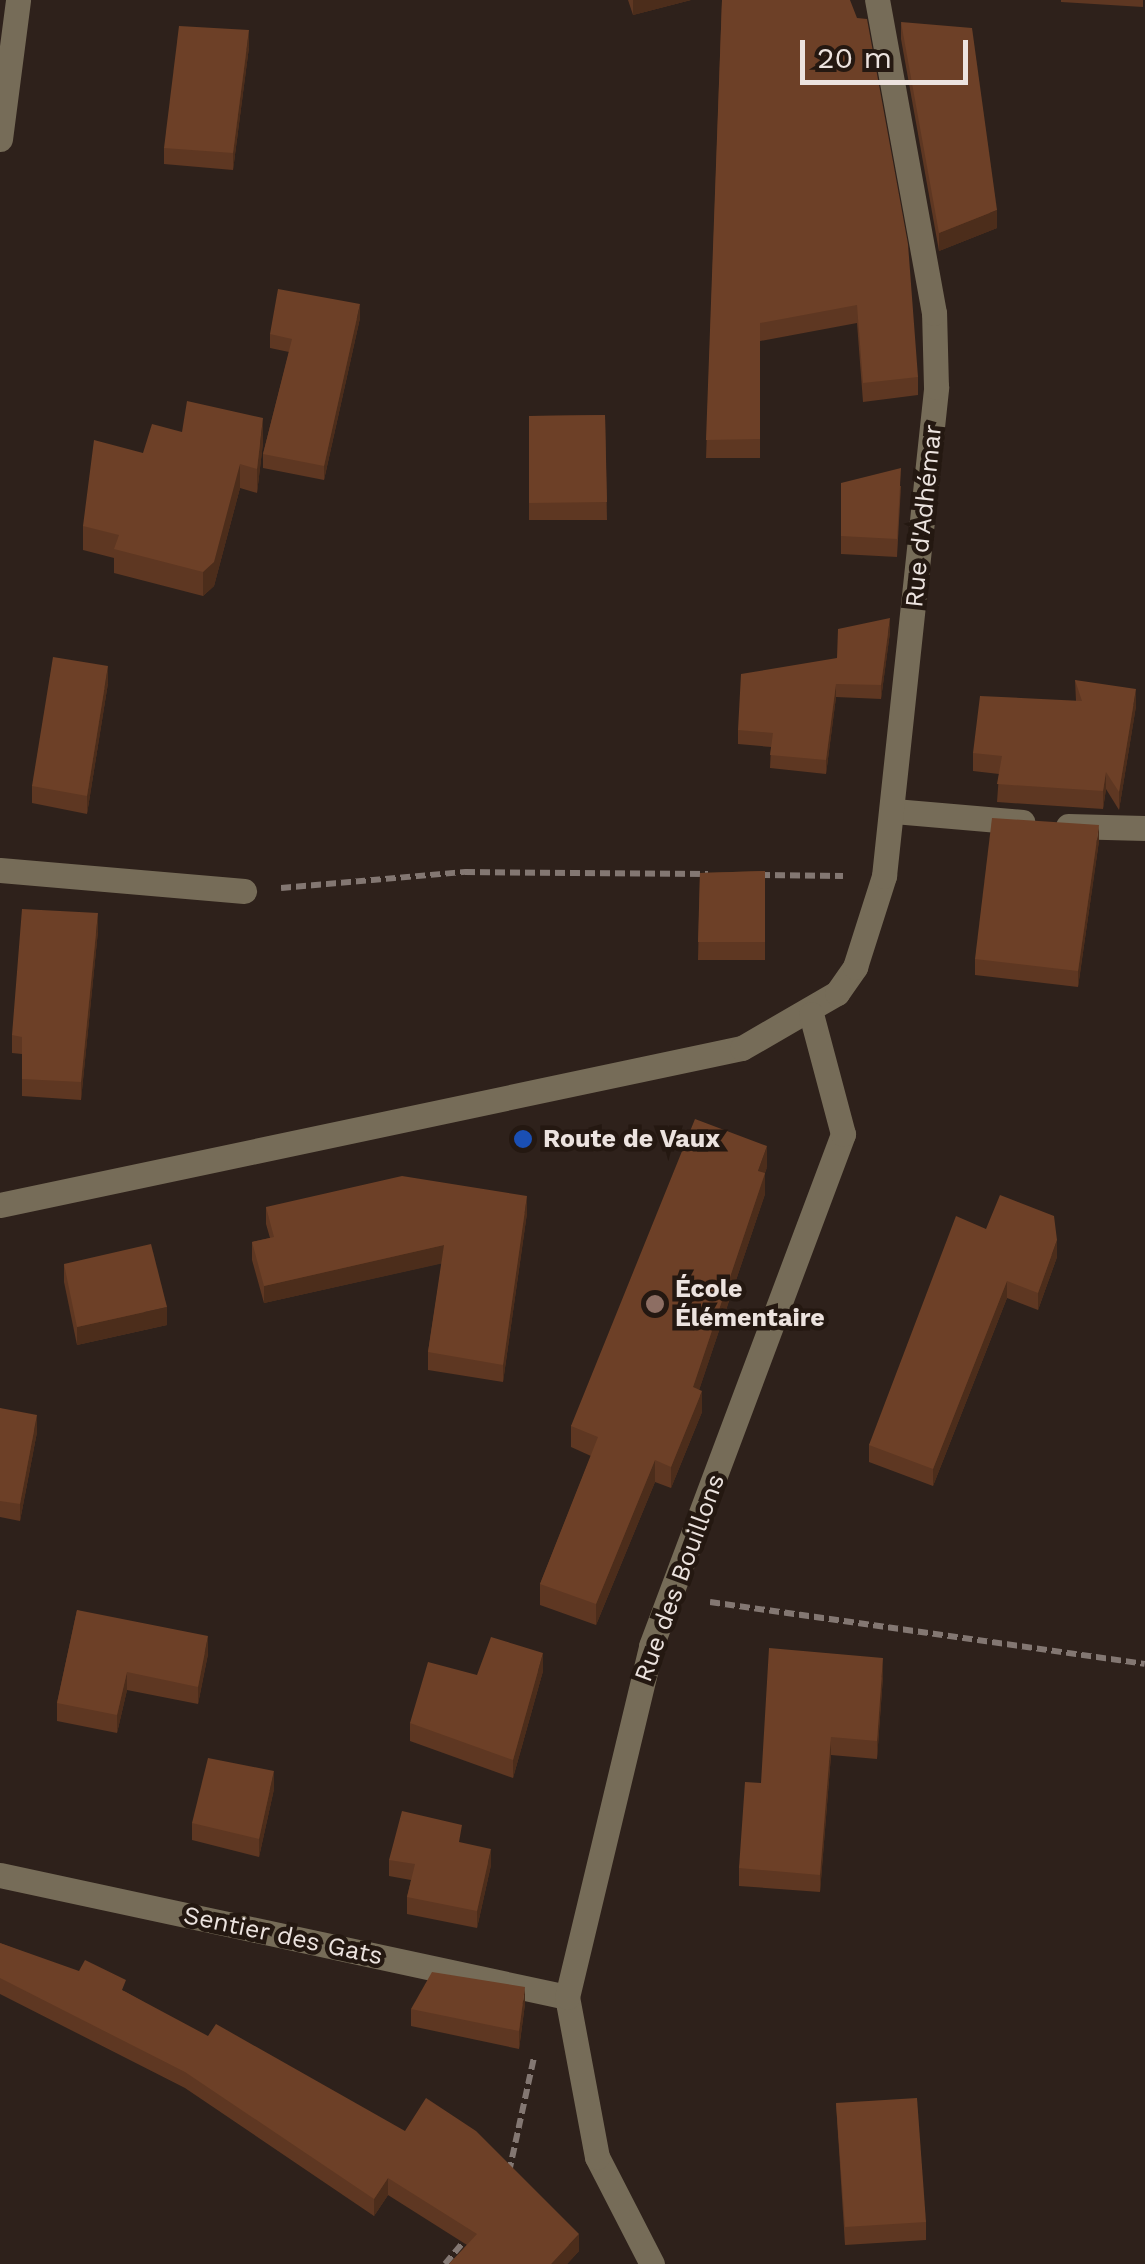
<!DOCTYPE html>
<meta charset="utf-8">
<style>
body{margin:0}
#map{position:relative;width:1145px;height:2264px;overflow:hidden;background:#2e211b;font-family:"Work Sans",sans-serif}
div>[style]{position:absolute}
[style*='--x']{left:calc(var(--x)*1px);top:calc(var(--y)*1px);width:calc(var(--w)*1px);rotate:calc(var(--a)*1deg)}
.path>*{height:6px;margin-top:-3px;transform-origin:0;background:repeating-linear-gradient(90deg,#837772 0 10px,transparent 0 15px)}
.minor>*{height:25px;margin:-12.5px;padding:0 12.5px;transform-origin:12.5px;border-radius:12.5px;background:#766c58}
.wall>*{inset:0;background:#5e3722}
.shaded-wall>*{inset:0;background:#4c2d1b}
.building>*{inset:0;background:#6d4027}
.dots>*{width:28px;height:28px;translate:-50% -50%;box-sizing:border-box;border:5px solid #241811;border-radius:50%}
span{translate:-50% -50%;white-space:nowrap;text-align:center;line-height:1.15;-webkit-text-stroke:9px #241811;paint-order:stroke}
.street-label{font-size:25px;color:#ece3df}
.poi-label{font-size:25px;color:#ece3df;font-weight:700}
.left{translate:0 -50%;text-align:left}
.scale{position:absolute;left:800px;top:40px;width:168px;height:45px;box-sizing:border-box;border:5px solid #ece3df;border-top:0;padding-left:12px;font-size:30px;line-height:35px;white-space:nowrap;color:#ece3df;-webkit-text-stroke:8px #241811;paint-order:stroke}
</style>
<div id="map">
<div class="path">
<i style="--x:760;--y:875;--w:83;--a:0.7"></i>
<i style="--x:281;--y:888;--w:185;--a:-5"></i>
<i style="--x:465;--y:872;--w:243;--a:0.5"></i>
<i style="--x:710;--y:1602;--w:439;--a:8.1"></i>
<i style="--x:509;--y:2172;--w:118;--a:-77.7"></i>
<i style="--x:445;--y:2264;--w:35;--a:-50"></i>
</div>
<div class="minor">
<i style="--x:0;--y:139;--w:140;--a:-82.6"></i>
<i style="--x:894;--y:811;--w:129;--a:4.9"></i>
<i style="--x:1068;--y:826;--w:77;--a:1.5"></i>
<i style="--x:0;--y:870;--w:245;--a:4.9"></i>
<i style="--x:0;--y:1205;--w:758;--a:-11.95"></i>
<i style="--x:742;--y:1048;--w:110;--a:-30.1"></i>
<i style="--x:837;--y:993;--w:32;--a:-55"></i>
<i style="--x:855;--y:967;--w:96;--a:-72.3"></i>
<i style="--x:884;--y:876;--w:492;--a:-83.9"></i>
<i style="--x:936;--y:387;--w:74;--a:-91.5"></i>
<i style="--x:934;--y:313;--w:318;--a:-100.3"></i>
<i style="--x:0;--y:1875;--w:580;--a:12.14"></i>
<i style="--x:652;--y:2264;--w:120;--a:-117.2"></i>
<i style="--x:597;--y:2157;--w:163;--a:-100.6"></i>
<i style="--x:567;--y:1997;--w:361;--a:-76.5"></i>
<i style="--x:651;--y:1646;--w:547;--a:-69.44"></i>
<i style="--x:843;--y:1134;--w:124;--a:-104.9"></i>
</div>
<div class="wall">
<i style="clip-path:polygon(628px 0,691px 0,633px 15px)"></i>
<i style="clip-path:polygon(722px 0,918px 377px,918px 395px,863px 402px,857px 323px,760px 341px,760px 458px,706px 458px)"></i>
<i style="clip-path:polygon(1061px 0,1143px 0,1143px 7px,1061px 2px)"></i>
<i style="clip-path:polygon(901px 22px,997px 228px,939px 251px,901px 39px)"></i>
<i style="clip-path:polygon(249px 47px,233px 170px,164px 164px,164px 148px)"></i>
<i style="clip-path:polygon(360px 318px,324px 480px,263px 468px,263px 454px,289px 352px,270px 348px,270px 334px)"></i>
<i style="clip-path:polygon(605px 415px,607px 520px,529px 520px,529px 416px)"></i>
<i style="clip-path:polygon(182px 432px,263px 443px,257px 493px,240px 488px,214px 586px,203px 596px,114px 573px,114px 558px,83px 550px,83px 526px)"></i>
<i style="clip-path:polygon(841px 483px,901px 486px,897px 557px,841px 554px)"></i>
<i style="clip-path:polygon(890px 632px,881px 699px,836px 697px,826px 774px,770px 768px,771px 747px,738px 744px,738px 730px,837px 658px)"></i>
<i style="clip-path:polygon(1075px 680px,1136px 706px,1119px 810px,1106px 789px,1103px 809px,997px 802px,999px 774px,973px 771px,973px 753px,1076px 701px)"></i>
<i style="clip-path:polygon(108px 683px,87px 814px,32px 803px,32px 786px)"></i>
<i style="clip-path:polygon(1099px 841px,1078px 987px,975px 975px,975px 959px)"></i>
<i style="clip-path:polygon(765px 871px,765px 960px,698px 960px,700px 873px)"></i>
<i style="clip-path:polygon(98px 931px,81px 1100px,22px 1096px,22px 1054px,12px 1053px,12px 1035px)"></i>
<i style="clip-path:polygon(767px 1167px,765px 1173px,765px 1194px,699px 1390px,702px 1412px,671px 1488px,655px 1482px,596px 1625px,540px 1605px,540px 1584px,591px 1456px,571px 1447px,571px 1426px)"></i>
<i style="clip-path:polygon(266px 1207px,527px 1213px,503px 1382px,428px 1370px,428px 1352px,442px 1263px,264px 1303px,252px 1260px,252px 1242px,270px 1238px,266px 1224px)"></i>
<i style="clip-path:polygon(986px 1229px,1057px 1257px,1038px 1310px,1007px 1298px,933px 1486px,869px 1462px,869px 1445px)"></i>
<i style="clip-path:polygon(64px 1264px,167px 1325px,77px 1345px,64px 1282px)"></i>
<i style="clip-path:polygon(0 1408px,37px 1432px,20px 1521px,0 1517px)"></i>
<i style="clip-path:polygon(77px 1610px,208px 1654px,198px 1704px,127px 1690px,117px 1733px,57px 1721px,57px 1703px)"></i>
<i style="clip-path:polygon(543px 1671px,513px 1778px,410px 1741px,410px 1723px,477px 1675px)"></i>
<i style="clip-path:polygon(883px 1676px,877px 1759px,831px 1755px,820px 1892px,739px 1886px,739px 1868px,761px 1783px)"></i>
<i style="clip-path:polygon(274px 1789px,259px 1857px,192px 1840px,192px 1823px)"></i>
<i style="clip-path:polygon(462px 1843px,491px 1865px,477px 1928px,407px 1914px,407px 1897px,411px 1880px,389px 1876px,389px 1860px)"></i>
<i style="clip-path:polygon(0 1943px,126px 1992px,579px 2251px,567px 2264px,449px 2264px,467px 2245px,388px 2195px,374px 2216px,185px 2088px,0 1994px)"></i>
<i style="clip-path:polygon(525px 2004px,519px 2049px,411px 2026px,411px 2009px)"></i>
<i style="clip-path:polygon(836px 2103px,926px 2222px,926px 2240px,845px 2245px)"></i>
</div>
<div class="shaded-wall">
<i style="clip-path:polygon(633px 0,691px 0,633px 15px)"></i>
<i style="clip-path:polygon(249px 30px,249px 47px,233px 170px,233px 153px)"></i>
<i style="clip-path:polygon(997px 210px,997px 228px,939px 251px,939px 233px)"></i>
<i style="clip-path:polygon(360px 304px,360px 318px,324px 480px,324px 466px)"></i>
<i style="clip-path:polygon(263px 418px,263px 443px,257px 493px,257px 469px)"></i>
<i style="clip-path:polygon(240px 464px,240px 488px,214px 586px,203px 596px,203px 572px)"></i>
<i style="clip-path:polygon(890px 618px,890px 632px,881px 699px,881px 685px)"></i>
<i style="clip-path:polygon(108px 666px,108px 683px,87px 814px,87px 796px)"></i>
<i style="clip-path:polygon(836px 684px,836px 697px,826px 774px,826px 760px)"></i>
<i style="clip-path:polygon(1136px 689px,1136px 706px,1119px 810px,1119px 792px)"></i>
<i style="clip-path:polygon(1106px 772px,1106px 789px,1103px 809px,1103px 791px)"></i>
<i style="clip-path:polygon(1099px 825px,1099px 841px,1078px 987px,1078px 971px)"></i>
<i style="clip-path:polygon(98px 913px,98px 931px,81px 1100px,81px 1082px)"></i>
<i style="clip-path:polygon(767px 1146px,767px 1167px,758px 1192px,758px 1171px)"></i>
<i style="clip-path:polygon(765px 1173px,765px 1194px,693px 1408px,693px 1387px)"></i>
<i style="clip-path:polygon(527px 1196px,527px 1213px,503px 1382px,503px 1365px)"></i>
<i style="clip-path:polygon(1057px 1240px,1057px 1257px,1038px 1310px,1038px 1293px)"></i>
<i style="clip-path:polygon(444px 1245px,444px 1263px,264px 1303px,264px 1286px)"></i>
<i style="clip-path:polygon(1007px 1281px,1007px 1298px,933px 1486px,933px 1469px)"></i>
<i style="clip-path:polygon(167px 1307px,167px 1325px,77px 1345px,77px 1327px)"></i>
<i style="clip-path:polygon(702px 1391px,702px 1412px,671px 1488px,671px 1467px)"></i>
<i style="clip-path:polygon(37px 1415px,37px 1432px,20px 1521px,20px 1504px)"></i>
<i style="clip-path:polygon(655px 1460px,655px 1482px,596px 1625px,596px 1604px)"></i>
<i style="clip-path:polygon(208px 1636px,208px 1654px,198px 1704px,198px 1687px)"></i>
<i style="clip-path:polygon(543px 1653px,543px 1671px,513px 1778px,513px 1760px)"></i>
<i style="clip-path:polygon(883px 1658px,883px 1676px,877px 1759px,877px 1741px)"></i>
<i style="clip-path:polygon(127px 1672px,127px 1690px,117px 1733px,117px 1715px)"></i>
<i style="clip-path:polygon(831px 1737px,831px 1755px,820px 1892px,820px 1875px)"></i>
<i style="clip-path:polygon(274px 1771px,274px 1789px,259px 1857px,259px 1839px)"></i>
<i style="clip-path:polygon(491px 1849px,491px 1865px,477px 1928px,477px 1911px)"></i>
<i style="clip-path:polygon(525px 1987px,525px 2004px,519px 2049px,519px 2031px)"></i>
<i style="clip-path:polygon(388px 2178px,388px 2195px,374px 2216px,374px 2199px)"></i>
<i style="clip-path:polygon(579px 2234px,579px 2251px,567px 2264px,551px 2264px)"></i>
</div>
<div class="building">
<i style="clip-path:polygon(722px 0,850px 0,857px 18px,867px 19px,908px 244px,918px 377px,863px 383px,857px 305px,760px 323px,760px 439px,706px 440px)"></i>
<i style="clip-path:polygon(901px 22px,972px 28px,997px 210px,939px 233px)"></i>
<i style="clip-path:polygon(179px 26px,249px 30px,233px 153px,164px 148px)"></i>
<i style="clip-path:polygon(278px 289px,360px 304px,324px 466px,263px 454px,292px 339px,270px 334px)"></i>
<i style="clip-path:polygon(187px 401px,263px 418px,257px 469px,240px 464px,214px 562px,203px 572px,114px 549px,119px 535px,83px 526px,94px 440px,143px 453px,152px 424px,182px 432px)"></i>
<i style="clip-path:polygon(605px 415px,607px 502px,529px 503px,529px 416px)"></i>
<i style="clip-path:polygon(901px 468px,897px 539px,841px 536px,841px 483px)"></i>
<i style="clip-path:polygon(890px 618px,881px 685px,836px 684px,826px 760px,770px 755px,773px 733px,738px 730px,741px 674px,837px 658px,838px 629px)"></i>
<i style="clip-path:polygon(53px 657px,108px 666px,87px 796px,32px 786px)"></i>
<i style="clip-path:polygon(1075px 680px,1136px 689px,1119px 792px,1106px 772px,1103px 791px,997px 784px,1002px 756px,973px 753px,980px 696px,1082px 701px)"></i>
<i style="clip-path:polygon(992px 818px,1099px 825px,1078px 971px,975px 959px)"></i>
<i style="clip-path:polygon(765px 871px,765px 942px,698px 942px,700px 873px)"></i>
<i style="clip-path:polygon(22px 909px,98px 913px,81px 1082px,22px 1079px,22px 1037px,12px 1035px)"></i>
<i style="clip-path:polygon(695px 1119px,767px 1146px,758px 1171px,765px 1173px,693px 1387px,702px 1391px,671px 1467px,655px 1460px,596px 1604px,540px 1584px,598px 1437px,571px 1426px)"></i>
<i style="clip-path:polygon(402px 1176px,527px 1196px,503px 1365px,428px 1352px,444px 1245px,264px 1286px,252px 1242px,274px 1237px,266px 1207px)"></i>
<i style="clip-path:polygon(1000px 1195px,1054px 1216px,1057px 1240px,1038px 1293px,1007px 1281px,933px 1469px,869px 1445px,956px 1216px,986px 1229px)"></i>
<i style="clip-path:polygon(151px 1244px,167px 1307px,77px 1327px,64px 1264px)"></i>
<i style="clip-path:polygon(0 1408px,37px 1415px,20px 1504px,0 1501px)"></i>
<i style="clip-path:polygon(77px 1610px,208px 1636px,198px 1687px,127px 1672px,117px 1715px,57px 1703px)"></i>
<i style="clip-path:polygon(491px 1637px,543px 1653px,513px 1760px,410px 1723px,428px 1662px,477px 1675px)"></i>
<i style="clip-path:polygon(769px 1648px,883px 1658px,877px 1741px,831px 1737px,820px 1875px,739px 1868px,745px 1782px,761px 1783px)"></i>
<i style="clip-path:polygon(208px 1758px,274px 1771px,259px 1839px,192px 1823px)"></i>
<i style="clip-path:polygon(402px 1811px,462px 1825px,459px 1842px,491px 1849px,477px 1911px,407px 1897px,415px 1864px,389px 1860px)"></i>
<i style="clip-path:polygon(0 1943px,79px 1971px,85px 1960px,126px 1980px,122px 1990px,208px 2036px,216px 2024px,405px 2131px,426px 2098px,476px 2131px,579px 2234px,551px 2264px,449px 2264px,477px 2234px,388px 2178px,374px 2199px,185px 2072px,0 1978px)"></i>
<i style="clip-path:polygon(432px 1972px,525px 1987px,519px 2031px,411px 2009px)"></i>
<i style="clip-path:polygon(917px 2098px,926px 2222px,845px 2227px,836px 2103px)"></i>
</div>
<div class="dots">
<i style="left:523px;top:1139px;background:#1a4fb4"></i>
<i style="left:655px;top:1304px;background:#8d6e63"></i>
</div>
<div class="street-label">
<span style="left:924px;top:516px;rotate:-84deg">Rue d'Adhémar</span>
<span style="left:680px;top:1578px;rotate:-70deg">Rue des Bouillons</span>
<span style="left:283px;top:1936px;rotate:12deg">Sentier des Gats</span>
</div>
<div class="poi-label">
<span class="left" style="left:543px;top:1139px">Route de Vaux</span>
<span class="left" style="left:675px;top:1304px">École<br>Élémentaire</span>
</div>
<div class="scale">20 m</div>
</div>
